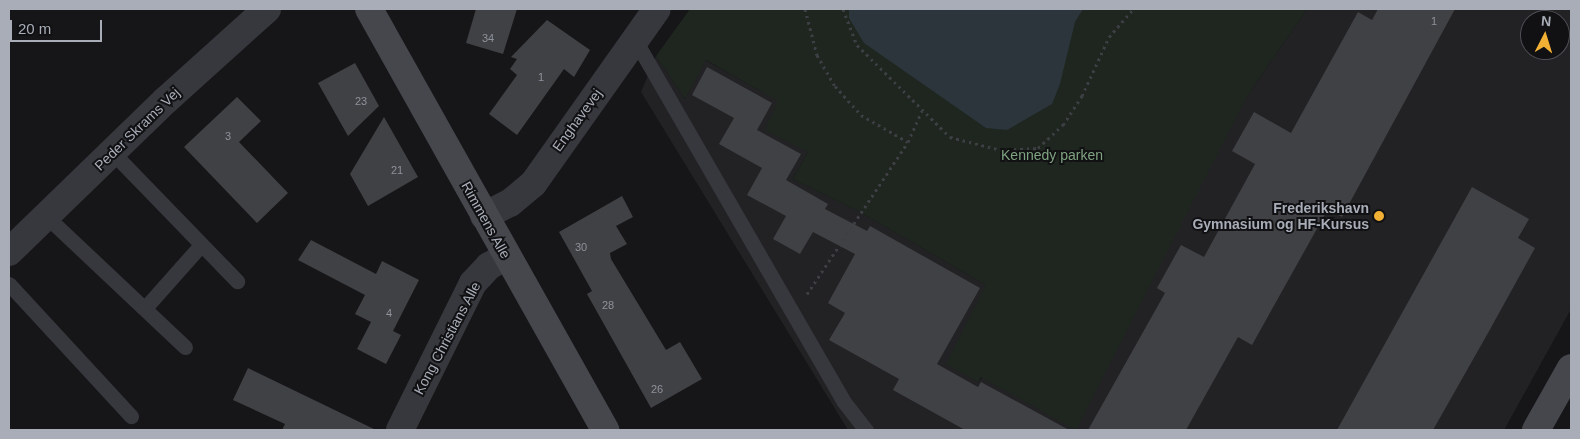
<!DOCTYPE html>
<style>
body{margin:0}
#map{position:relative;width:1580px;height:439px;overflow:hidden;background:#161618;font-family:Helvetica,sans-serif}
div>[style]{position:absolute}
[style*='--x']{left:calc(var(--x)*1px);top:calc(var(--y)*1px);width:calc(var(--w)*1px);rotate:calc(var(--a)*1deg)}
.built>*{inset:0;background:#222225}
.green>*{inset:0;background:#1e261f}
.water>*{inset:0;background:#2c353c}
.building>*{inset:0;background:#404145}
.path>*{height:3px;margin-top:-1.5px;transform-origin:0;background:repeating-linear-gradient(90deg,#3d3f44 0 2.5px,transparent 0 6.5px)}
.lane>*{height:15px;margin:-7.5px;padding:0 7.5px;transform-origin:7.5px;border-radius:7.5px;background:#37383d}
.street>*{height:28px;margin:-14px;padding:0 14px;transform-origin:14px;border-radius:14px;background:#37383d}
.secondary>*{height:28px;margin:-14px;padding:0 14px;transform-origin:14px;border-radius:14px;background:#45474d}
.dots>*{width:14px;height:14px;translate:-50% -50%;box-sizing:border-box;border:2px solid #111113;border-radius:50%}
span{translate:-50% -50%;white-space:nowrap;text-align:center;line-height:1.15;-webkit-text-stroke:4px #111113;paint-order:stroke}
.number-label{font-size:11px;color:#8e929b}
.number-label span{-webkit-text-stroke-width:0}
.street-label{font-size:14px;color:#a8adb8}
.park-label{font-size:14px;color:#7fa381}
.poi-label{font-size:14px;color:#a8adb8;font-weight:700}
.right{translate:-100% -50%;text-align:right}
.frame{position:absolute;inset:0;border:10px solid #a8adb8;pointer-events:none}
.north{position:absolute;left:1520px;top:10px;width:50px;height:50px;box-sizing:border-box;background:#111113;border:1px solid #4d4f55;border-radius:50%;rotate:5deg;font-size:14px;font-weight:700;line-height:20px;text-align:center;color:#a8adb8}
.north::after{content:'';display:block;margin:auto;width:18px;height:22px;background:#f2b134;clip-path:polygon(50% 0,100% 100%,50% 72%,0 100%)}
.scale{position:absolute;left:10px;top:20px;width:92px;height:22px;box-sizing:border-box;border:2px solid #a8adb8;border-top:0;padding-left:6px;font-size:15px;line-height:18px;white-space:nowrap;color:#a8adb8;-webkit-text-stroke:4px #111113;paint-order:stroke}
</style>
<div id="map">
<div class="built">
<i style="clip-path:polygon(evenodd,1307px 9px,1571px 9px,1571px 309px,1504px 430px,848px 430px,641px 92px,656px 56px,685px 99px,705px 60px,779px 101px,808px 152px,793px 179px,860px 212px,986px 285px,978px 382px,1246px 98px,1307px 9px,1530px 20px,1560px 20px,1560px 50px,1530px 50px,1530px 20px)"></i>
</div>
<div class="green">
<i style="clip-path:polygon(690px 9px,1307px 9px,1246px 98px,1076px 430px,981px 377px,978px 382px,946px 364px,986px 285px,860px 212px,793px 179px,808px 152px,765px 130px,778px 101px,706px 60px,685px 99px,656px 56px)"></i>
</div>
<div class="water">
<i style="clip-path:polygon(849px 9px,1083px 9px,1075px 22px,1060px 84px,1052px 104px,1007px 130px,986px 128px,864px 43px,849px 18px)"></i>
</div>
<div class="building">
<i style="clip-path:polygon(476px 9px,517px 9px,503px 54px,466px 43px)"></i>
<i style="clip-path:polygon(1378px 9px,1455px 9px,1342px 217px,1328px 209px,1252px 345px,1238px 337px,1186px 430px,1088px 430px,1165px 293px,1157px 288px,1181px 245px,1204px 257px,1255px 164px,1232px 151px,1254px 112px,1291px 133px,1358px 12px,1372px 20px)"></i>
<i style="clip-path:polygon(547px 20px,590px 50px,574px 77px,564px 69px,517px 135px,489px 114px,517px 75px,510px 69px,517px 59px,511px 57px)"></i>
<i style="clip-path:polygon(355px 63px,379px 106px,348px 136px,318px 83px)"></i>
<i style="clip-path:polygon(707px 67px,772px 103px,757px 130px,801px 154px,786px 180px,828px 204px,825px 209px,867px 231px,870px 226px,980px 288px,937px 364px,978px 387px,981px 382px,1069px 430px,965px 430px,893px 390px,899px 379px,829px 340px,845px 313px,828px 303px,855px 254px,813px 232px,800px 254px,773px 239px,786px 216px,747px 195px,762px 168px,719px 144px,734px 118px,692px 95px)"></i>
<i style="clip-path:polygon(237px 97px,261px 121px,239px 142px,288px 193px,257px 223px,184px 147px)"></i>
<i style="clip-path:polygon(384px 117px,418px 177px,368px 206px,350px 174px)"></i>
<i style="clip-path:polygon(1472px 187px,1529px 219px,1518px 238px,1535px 248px,1488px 333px,1433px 430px,1337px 430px)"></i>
<i style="clip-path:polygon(622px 196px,633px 217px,616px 226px,627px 244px,610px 253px,611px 259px,666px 350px,680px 342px,702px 379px,651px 408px,587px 294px,592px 291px,559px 232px)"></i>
<i style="clip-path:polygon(311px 240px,376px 274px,382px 261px,419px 280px,393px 331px,401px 335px,386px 364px,357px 349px,371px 322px,355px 314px,365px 295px,298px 260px)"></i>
<i style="clip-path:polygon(248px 368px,376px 430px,282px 430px,285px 424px,233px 400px)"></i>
</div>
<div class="path">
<i style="--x:805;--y:9;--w:48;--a:75.4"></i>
<i style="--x:817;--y:55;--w:36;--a:60"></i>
<i style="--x:835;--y:86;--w:39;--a:48"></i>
<i style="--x:861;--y:115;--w:54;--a:29.9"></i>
<i style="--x:843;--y:9;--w:39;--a:69"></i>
<i style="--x:857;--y:45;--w:131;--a:44.7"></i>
<i style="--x:950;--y:137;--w:53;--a:14.3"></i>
<i style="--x:1001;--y:150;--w:37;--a:-3"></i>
<i style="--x:1038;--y:148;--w:34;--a:-43"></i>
<i style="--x:1063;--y:125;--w:35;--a:-57"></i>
<i style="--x:1082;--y:96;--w:65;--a:-65.4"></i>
<i style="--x:1109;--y:37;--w:37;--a:-49"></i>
<i style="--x:807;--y:294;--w:182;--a:-56.4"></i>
<i style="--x:908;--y:142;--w:34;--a:-66"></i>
</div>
<div class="lane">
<i style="--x:635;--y:40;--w:418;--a:60"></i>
<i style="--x:844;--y:402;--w:36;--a:52"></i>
<i style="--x:112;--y:152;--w:180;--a:45.9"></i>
<i style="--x:46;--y:216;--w:191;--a:43.3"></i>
<i style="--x:9;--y:284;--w:180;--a:47.3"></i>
<i style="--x:145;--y:308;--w:84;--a:-48.4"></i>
</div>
<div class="street">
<i style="--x:484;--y:216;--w:29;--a:-27"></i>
<i style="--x:510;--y:203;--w:30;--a:-40"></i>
<i style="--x:533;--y:184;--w:214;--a:-54.7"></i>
<i style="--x:9;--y:252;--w:219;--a:-44.1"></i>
<i style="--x:166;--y:100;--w:136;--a:-42"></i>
<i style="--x:400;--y:430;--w:164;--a:-63.6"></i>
<i style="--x:473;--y:283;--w:23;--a:-47"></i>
<i style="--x:489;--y:266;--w:20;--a:-30"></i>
</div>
<div class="secondary">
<i style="--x:369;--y:9;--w:483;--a:60.7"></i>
<i style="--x:1536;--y:430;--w:71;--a:-60.6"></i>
</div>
<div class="dots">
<i style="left:1379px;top:216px;background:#f2b134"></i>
</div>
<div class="number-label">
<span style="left:1434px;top:21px">1</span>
<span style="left:488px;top:38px">34</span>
<span style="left:541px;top:77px">1</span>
<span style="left:361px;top:101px">23</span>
<span style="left:228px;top:136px">3</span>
<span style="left:397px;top:170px">21</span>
<span style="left:581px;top:247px">30</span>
<span style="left:608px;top:305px">28</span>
<span style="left:389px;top:313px">4</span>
<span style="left:657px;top:389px">26</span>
</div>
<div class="street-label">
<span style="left:577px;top:120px;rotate:-54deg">Enghavevej</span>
<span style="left:137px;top:129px;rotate:-44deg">Peder Skrams Vej</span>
<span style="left:486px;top:220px;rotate:61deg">Rimmens Alle</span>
<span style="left:447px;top:338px;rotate:-62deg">Kong Christians Alle</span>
</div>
<div class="park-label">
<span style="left:1052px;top:155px">Kennedy parken</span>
</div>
<div class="poi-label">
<span class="right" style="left:1369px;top:216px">Frederikshavn<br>Gymnasium og HF-Kursus</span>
</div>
<div class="frame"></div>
<div class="north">N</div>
<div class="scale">20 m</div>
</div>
